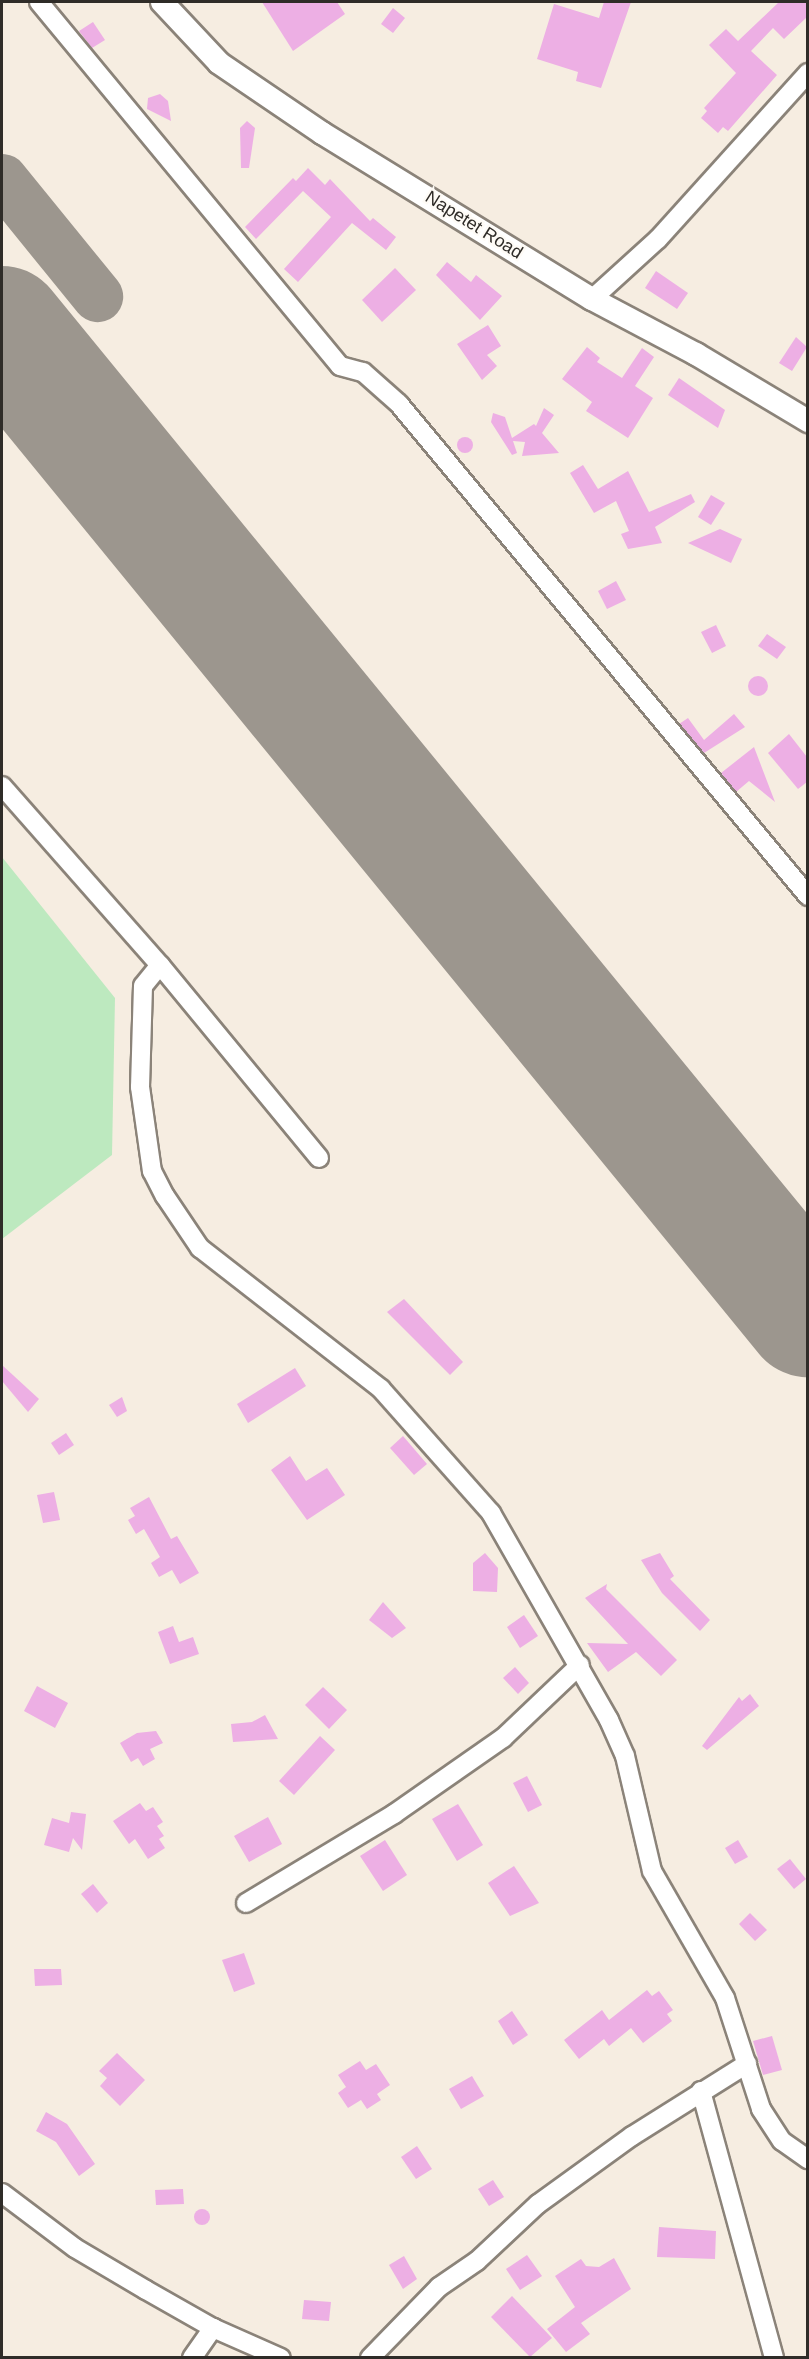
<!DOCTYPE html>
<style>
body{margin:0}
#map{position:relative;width:809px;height:2359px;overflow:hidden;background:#f6ede1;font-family:Arial,sans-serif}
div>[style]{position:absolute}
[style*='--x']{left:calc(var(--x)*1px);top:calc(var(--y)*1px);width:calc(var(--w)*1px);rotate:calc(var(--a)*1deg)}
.green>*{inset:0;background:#bde9bf}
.taxiway>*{height:51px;margin:-25.5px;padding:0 25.5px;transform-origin:25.5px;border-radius:25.5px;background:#9c968e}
.runway>*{height:126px;margin:-63px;padding:0 63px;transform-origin:63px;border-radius:63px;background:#9c968e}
.building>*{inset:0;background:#edafe4}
.round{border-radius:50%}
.roads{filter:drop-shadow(2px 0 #8b8379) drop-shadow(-2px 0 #8b8379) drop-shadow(0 2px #8b8379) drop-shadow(0 -2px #8b8379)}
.minor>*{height:18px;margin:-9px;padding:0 9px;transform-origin:9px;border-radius:9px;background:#fff}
.major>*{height:22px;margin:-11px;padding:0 11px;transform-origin:11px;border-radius:11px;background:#fff}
span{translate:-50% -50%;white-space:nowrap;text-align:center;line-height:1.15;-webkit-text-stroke:4.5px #fefbf6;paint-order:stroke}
.street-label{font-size:18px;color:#2f2c28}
.frame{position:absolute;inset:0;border:3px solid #2f2c28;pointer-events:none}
</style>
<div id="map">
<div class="green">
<i style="clip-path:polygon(2px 857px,115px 998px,112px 1155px,2px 1239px)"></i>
</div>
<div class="taxiway">
<i style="--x:2;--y:179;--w:151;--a:50.9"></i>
</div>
<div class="runway">
<i style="--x:2;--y:329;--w:1273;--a:50.71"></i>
</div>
<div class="building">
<i style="clip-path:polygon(262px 2px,337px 2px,345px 14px,293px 51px)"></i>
<i style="clip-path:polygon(604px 2px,631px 2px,601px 88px,576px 81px,578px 72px,537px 59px,554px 4px,599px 18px)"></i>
<i style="clip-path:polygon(779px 2px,807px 2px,807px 17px,784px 39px,773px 28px,751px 51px,777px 75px,728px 131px,723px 127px,718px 133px,701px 118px,707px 111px,704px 108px,736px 73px,709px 45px,726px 29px,738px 41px)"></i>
<i style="clip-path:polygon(393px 8px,405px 18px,393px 33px,381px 24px)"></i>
<i style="clip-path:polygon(93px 22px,105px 40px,92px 48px,79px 31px)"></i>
<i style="clip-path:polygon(160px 94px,168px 101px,171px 121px,147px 109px,148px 98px)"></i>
<i style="clip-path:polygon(247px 121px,255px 128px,249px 168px,241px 168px,240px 128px)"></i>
<i style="clip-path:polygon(308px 168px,325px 185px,330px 179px,370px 221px,373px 218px,396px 237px,386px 250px,352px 223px,298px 282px,284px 269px,331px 217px,303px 191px,256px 239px,245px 227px,293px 178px,296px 181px)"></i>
<i style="clip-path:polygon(447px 262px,471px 282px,476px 275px,502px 296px,480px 320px,436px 275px)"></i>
<i style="clip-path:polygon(395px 268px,416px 290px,382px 322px,362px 300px)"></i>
<i style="clip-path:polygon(656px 271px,688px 293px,677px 309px,645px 288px)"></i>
<i style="clip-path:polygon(488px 325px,501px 346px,487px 355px,497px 366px,482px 380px,457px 344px)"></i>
<i style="clip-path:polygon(796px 337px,807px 347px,792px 371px,779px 363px)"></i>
<i style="clip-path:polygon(587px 347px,600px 358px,597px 362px,622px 378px,642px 348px,654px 357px,635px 386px,653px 398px,628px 438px,586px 411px,592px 402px,562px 379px)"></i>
<i style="clip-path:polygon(679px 378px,725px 410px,718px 428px,668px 395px)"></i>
<i style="clip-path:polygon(544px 408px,554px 415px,542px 433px,559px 453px,522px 456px,525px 442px,513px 441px,517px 453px,512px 455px,491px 422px,493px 413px,505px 417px,512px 438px,534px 424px,536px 426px)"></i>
<i class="round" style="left:457px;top:437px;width:16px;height:16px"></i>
<i style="clip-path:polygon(583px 465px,598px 489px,628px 471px,649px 512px,691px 494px,695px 502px,655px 527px,662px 543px,628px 549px,621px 534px,629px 531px,616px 501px,594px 513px,570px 473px)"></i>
<i style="clip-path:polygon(711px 495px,725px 503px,711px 525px,698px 517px)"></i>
<i style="clip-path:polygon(720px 529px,742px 539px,731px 563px,688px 543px)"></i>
<i style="clip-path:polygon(616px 581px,626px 600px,607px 609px,598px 591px)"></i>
<i style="clip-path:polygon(716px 625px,726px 646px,712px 653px,701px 632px)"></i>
<i style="clip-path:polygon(767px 634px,786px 647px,777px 659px,758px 646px)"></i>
<i class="round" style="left:748px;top:676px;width:20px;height:20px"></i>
<i style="clip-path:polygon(734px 714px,745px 727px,704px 753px,679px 724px,688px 718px,704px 740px)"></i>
<i style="clip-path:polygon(789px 734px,807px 757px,807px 782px,798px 789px,768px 753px)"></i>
<i style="clip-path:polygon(754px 747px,775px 802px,749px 781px,736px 792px,721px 773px)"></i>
<i style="clip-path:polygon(404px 1299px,463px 1362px,450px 1375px,387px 1312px)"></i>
<i style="clip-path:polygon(2px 1365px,39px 1399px,28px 1412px,2px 1381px)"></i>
<i style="clip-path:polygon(295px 1368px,306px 1386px,248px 1423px,237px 1404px)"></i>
<i style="clip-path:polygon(122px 1397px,127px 1411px,117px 1417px,109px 1405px)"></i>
<i style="clip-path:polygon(66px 1433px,74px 1445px,59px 1455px,51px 1443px)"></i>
<i style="clip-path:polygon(403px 1436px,427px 1464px,414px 1475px,390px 1448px)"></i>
<i style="clip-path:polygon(290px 1456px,306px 1481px,327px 1468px,345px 1495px,307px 1520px,271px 1470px)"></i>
<i style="clip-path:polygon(54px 1492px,60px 1520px,43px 1523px,37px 1495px)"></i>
<i style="clip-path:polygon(149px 1497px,171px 1539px,177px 1536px,199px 1573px,180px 1584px,172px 1570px,159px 1577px,151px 1563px,160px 1557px,144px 1529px,136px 1534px,128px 1520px,135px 1516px,130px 1508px)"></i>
<i style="clip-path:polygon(485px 1553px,498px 1568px,497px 1592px,473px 1591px,473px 1563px)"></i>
<i style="clip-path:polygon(660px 1553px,674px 1576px,670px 1579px,710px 1620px,700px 1631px,662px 1593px,641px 1560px)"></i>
<i style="clip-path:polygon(607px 1584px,606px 1589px,677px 1660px,661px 1676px,636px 1652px,608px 1672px,587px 1643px,628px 1644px,585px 1598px)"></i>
<i style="clip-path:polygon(383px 1602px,406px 1628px,392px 1638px,369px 1620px)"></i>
<i style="clip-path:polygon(524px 1615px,538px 1636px,520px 1648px,507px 1627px)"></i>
<i style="clip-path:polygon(173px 1626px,179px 1642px,193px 1637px,199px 1654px,170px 1664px,158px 1632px)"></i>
<i style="clip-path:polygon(515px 1667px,529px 1683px,518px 1694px,503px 1678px)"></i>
<i style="clip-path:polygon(37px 1686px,68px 1703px,55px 1728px,24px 1711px)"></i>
<i style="clip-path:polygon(323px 1687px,347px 1710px,329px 1729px,305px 1705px)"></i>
<i style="clip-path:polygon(750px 1694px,759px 1706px,707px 1750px,702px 1746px,739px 1697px,742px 1701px)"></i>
<i style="clip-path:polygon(265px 1715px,278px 1739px,233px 1742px,231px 1724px,252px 1722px)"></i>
<i style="clip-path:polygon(156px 1731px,163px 1743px,150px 1749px,155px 1759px,143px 1766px,138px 1758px,131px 1762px,120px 1743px,137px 1733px)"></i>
<i style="clip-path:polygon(320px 1736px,335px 1750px,294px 1795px,279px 1781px)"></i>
<i style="clip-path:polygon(527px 1776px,542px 1805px,528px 1812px,513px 1783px)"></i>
<i style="clip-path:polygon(140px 1803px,146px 1811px,153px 1807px,163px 1822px,157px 1826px,164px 1836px,159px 1839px,165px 1848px,148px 1859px,135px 1839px,129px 1844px,113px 1821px)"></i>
<i style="clip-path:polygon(458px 1804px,483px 1845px,457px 1861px,432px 1819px)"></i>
<i style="clip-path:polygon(71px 1812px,86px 1814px,82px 1850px,73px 1838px,69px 1852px,44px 1845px,52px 1818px,69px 1823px)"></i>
<i style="clip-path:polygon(268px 1817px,282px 1844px,249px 1862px,234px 1836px)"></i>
<i style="clip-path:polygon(385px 1840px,407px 1875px,383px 1891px,360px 1856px)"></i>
<i style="clip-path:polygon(738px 1840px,748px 1857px,735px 1864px,725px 1848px)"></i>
<i style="clip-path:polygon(790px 1859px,806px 1879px,794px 1889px,777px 1869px)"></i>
<i style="clip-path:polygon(514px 1866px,539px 1903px,510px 1916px,488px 1883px)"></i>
<i style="clip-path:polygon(93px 1884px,108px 1903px,97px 1913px,81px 1894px)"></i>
<i style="clip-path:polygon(750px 1913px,767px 1930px,755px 1941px,739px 1924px)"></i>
<i style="clip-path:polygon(244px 1953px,255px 1984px,234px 1992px,222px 1960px)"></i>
<i style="clip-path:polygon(34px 1969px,61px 1969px,62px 1985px,35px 1986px)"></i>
<i style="clip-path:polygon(647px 1990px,652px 1996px,659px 1991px,673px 2010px,667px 2014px,672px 2021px,643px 2043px,631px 2028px,609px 2046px,604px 2039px,579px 2059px,564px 2040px,602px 2010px,609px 2020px)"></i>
<i style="clip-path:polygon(512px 2011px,528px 2035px,513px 2045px,498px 2021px)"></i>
<i style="clip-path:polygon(772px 2036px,782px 2070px,763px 2075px,753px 2041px)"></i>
<i style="clip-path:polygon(117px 2053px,145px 2080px,120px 2106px,100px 2086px,107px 2078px,99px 2071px)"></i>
<i style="clip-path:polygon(360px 2061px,366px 2070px,376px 2064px,390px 2085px,377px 2094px,381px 2100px,367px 2109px,361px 2100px,348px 2108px,338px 2093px,346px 2087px,338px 2075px)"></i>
<i style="clip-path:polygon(472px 2076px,484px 2096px,461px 2109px,449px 2089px)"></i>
<i style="clip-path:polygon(46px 2112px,67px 2124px,95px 2164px,79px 2176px,56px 2142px,36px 2131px)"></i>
<i style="clip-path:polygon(417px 2146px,432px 2169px,416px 2179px,401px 2157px)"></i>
<i style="clip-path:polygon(493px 2180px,504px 2197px,489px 2206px,478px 2189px)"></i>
<i style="clip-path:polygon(183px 2189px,184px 2204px,156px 2205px,155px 2190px)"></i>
<i class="round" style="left:194px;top:2209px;width:16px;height:16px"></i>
<i style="clip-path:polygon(659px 2227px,716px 2231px,715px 2259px,657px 2257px)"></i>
<i style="clip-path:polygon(527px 2255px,542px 2276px,520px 2290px,506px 2269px)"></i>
<i style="clip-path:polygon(404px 2256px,417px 2279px,403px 2289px,389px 2265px)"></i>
<i style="clip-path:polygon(614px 2258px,631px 2289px,581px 2323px,590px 2334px,566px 2352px,547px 2329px,575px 2307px,555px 2276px,581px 2259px,586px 2266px,599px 2267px)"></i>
<i style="clip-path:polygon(512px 2296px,552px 2338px,530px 2357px,491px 2317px)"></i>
<i style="clip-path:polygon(304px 2300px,331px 2302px,329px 2321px,302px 2319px)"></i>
</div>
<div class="roads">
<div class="minor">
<i style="--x:39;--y:2;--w:472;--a:50.4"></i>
<i style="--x:340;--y:366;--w:24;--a:15"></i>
<i style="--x:363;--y:372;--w:48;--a:41.6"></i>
<i style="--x:399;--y:404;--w:640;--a:50.26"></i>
<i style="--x:592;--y:299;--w:89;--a:-42.3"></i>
<i style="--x:658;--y:239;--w:224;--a:-47.9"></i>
<i style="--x:2;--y:786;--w:239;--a:48.6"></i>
<i style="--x:160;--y:965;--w:250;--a:50.5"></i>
<i style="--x:160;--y:965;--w:27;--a:129"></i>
<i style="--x:143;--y:986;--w:101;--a:91.7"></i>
<i style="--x:140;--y:1087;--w:85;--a:81.9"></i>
<i style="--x:152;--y:1171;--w:28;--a:63"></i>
<i style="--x:165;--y:1196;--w:63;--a:56.1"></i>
<i style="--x:200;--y:1248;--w:229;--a:37.9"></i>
<i style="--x:381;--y:1389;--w:166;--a:48.4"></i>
<i style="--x:491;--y:1513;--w:238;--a:60.3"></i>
<i style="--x:609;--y:1720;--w:39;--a:66"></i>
<i style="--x:625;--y:1756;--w:118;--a:76.8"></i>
<i style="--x:652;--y:1871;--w:146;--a:60.1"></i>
<i style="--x:725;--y:1998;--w:117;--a:72"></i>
<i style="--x:761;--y:2109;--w:38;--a:57"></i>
<i style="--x:782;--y:2141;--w:32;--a:35"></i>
<i style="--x:246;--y:1903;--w:173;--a:-31"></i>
<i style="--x:394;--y:1814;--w:133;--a:-34.9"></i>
<i style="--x:503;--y:1738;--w:106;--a:-43.5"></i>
<i style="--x:701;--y:2091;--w:277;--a:74.7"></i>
<i style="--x:2;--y:2193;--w:91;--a:37"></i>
<i style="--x:75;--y:2248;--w:82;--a:30.6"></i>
<i style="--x:146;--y:2290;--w:77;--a:29.6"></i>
<i style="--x:213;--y:2328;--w:74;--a:23.8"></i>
<i style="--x:192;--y:2358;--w:37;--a:-55"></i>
<i style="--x:370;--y:2358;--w:99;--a:-45.8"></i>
<i style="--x:439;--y:2287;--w:46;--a:-34.4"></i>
<i style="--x:477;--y:2261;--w:83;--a:-43.1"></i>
<i style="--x:538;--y:2204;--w:116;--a:-35.9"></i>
<i style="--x:632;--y:2136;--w:136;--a:-32.1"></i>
</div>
<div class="major">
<i style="--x:162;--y:2;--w:83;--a:46.9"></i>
<i style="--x:219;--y:63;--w:125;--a:34.2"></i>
<i style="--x:322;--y:133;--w:317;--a:31.6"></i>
<i style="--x:592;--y:299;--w:118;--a:27.9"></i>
<i style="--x:696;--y:354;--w:131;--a:30.9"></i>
</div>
</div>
<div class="street-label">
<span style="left:474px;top:225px;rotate:32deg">Napetet Road</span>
</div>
<div class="frame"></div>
</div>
